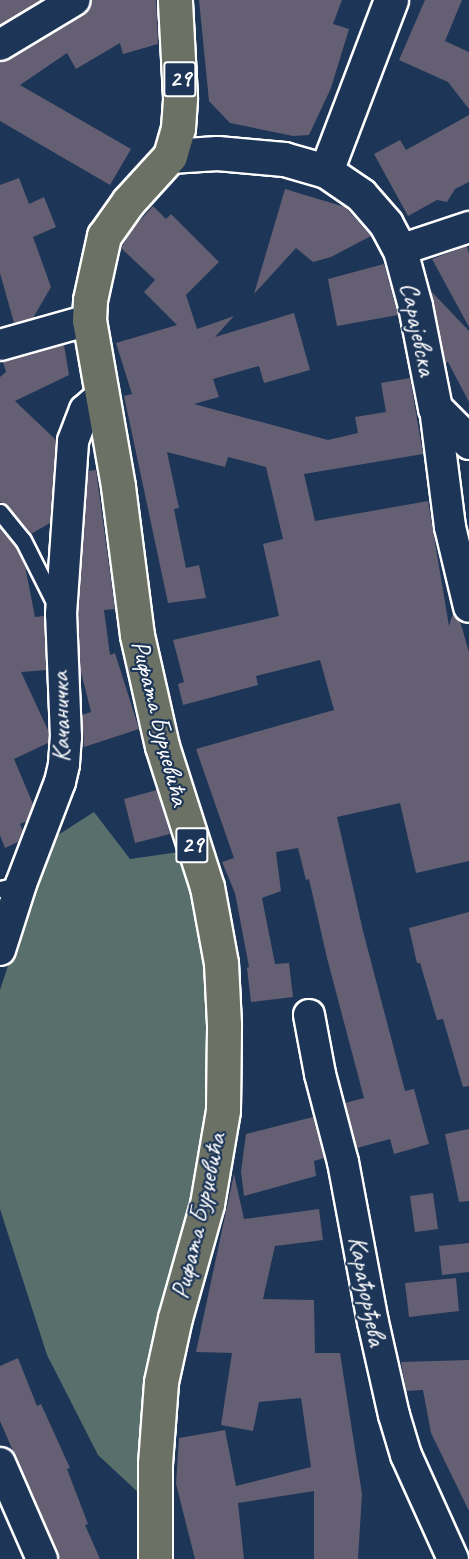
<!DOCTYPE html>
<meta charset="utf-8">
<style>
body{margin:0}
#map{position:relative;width:469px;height:1559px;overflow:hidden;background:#1d3557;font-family:Caveat,sans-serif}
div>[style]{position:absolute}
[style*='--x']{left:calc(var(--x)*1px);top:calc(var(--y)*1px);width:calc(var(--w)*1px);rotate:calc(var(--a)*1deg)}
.green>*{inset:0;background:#586f6b}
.building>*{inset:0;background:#645f72}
.roads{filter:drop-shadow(2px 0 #fff) drop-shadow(-2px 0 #fff) drop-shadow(0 2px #fff) drop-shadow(0 -2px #fff)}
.lane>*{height:15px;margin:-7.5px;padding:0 7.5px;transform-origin:7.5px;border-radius:7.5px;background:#1d3557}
.street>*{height:30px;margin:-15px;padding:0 15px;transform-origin:15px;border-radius:15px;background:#1d3557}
.secondary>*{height:33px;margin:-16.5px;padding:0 16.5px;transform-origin:16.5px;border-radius:16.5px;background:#1d3557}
.primary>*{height:33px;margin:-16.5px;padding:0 16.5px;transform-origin:16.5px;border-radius:16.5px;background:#6b7165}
span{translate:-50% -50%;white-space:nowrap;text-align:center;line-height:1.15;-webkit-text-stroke:4.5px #1d3557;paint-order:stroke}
.shield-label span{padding:2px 4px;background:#1d3557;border:2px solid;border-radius:4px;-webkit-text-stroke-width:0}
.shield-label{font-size:24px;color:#fff;font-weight:700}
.street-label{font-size:26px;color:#fff}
</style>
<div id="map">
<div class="green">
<i style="clip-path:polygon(94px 812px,130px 859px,193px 850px,224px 1024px,155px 1508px,98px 1455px,47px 1355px,0 1209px,0 990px,16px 941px,58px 835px)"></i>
</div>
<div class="building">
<i style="clip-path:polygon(0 0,41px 0,0 25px)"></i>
<i style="clip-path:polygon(92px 0,156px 0,158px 44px,123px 54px,120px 43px,76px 69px,67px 53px,20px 85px,131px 149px,110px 185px,0 121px,0 62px,9px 60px,84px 15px,90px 9px)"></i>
<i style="clip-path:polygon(199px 0,342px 0,333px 24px,349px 29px,331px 88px,309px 135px,293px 136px,230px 123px,209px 101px)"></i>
<i style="clip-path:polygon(425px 0,462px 0,445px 41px,469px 52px,469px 109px,448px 82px,399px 60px)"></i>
<i style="clip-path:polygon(469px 115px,469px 182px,455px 189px,447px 202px,437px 200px,408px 216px,374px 154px,400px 140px,406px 150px)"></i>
<i style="clip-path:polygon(19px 178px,29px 204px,44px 197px,56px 227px,33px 237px,51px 287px,33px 318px,14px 323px,0 273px,0 185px)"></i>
<i style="clip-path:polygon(285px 189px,345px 207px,371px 236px,331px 257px,313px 262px,296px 248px,254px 294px)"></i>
<i style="clip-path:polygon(153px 206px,166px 219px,171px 214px,219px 262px,186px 295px,197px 329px,234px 316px,215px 337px,294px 313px,310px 370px,264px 383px,259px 366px,213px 379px,219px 397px,194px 404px,328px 440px,358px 433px,355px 417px,386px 412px,381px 383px,410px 378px,423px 454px,304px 474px,315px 521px,428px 501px,449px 626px,453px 613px,460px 621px,469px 652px,469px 861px,416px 873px,400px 803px,337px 817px,363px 931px,405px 1091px,414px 1089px,429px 1144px,394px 1154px,390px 1139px,357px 1148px,345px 1103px,364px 1098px,327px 958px,309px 879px,306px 880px,298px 848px,276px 852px,281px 891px,262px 898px,275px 964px,289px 963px,293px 997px,251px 1002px,247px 968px,249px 967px,235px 893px,222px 862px,234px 858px,196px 749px,334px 710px,320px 660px,256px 676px,258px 685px,183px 705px,178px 684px,184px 682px,173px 640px,279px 616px,263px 544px,283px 539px,266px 467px,228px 457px,225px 467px,167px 452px,179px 508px,174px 509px,186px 568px,199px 565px,206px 598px,168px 603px,124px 396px,132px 394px,116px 343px,177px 325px,144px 292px,155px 280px,121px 248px,134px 227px)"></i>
<i style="clip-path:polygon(467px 246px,469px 254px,469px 327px,432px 259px)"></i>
<i style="clip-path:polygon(384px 264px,398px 315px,337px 326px,328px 279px)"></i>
<i style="clip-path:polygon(430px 290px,469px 331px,469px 402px,448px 362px,445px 363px)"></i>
<i style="clip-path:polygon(64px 345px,69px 375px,15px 401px,56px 440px,50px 523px,31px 534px,8px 506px,0 502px,0 377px,6px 372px,3px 362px)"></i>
<i style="clip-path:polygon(96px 470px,115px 609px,104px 610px,110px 655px,115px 653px,139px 729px,84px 747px,82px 715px,91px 712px,80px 668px,78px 614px,88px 471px)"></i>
<i style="clip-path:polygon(0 527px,15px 545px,25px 566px,35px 617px,44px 616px,46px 670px,21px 672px,48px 730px,49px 737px,48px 743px,14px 759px,33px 804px,27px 821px,20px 824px,23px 831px,18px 842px,5px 848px,0 835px)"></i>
<i style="clip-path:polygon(157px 790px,170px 834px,135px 843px,124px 799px)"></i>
<i style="clip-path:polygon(469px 912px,469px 1086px,463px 1087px,443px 1019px,437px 1020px,420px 963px,417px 963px,409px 928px)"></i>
<i style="clip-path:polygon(313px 1117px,324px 1158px,314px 1161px,316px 1176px,244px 1196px,241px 1172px,246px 1134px)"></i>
<i style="clip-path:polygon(469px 1129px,469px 1201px,459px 1202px,445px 1134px)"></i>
<i style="clip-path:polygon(234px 1174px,244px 1219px,319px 1209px,323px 1240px,275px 1246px,263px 1299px,314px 1300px,315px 1353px,340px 1353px,362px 1494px,358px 1559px,314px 1559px,314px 1491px,238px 1503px,244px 1559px,195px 1559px,176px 1484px,179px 1438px,225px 1430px,236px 1486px,311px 1467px,301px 1398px,259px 1402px,253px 1431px,221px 1425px,232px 1353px,196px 1352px)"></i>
<i style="clip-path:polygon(433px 1193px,438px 1229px,415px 1232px,410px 1196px)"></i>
<i style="clip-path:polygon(469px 1243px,469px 1272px,442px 1275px,439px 1246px)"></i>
<i style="clip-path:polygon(456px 1278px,459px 1311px,409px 1317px,405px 1283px)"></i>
<i style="clip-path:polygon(18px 1358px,37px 1406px,41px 1404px,70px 1468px,67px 1469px,88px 1524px,85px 1525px,100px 1559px,60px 1559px,0 1421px,0 1366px)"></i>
<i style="clip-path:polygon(469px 1360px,469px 1511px,431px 1433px,423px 1390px,406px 1391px,401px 1362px)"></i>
</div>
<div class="roads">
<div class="lane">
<i style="--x:0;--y:512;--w:36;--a:51"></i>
<i style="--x:23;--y:540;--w:74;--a:63.4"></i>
<i style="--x:0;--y:889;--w:22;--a:-13"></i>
</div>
<div class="street">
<i style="--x:0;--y:45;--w:87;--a:-31"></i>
<i style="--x:400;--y:250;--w:73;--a:-18.4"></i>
<i style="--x:0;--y:345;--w:92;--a:-15.7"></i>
<i style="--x:435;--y:408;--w:120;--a:82.8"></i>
<i style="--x:450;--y:527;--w:82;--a:76.6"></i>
<i style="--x:0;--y:950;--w:69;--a:-72.3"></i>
<i style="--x:21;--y:884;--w:109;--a:-69.1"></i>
<i style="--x:60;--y:782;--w:18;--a:-77"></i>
<i style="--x:64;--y:764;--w:27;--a:-86"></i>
<i style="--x:66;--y:737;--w:123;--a:-92.3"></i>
<i style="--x:61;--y:614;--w:173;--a:-86"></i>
<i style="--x:73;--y:441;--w:33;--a:-69"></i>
<i style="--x:85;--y:410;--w:21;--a:-41"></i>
<i style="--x:309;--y:1015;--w:60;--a:79.4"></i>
<i style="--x:320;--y:1074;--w:91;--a:75.4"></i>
<i style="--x:343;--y:1162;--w:163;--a:79.4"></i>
<i style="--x:373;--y:1322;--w:95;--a:77.3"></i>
<i style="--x:394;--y:1415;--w:42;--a:73.3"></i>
<i style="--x:406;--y:1455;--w:114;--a:65.7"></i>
<i style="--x:0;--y:1463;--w:105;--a:66.4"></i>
</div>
<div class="secondary">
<i style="--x:170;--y:156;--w:47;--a:-3.7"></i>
<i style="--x:217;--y:153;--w:67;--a:5.1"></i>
<i style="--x:284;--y:159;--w:44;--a:15.9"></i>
<i style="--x:326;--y:171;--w:42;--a:34.4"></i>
<i style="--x:361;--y:195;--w:38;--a:49"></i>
<i style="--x:386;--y:224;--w:30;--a:62"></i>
<i style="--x:400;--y:250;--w:58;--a:75"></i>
<i style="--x:415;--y:306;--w:104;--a:78.9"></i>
<i style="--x:435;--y:408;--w:48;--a:45"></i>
<i style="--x:326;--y:171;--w:183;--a:-69.2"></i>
</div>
<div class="primary">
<i style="--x:155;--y:1559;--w:95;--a:-90"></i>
<i style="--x:155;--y:1464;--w:82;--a:-85.8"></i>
<i style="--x:161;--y:1382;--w:66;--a:-77.7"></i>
<i style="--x:175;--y:1318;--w:118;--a:-74.3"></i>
<i style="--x:207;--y:1204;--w:95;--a:-80.3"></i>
<i style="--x:223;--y:1110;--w:86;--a:-89.3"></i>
<i style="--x:224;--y:1024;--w:61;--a:-92.8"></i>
<i style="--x:221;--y:963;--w:77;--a:-100.4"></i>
<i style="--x:207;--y:887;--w:148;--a:-107.7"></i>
<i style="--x:162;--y:746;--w:114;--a:-102.7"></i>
<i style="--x:137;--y:635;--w:150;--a:-97.3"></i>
<i style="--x:118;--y:486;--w:169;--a:-99.9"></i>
<i style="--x:89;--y:320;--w:20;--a:-87"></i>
<i style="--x:90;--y:300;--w:66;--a:-77.7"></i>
<i style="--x:104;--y:236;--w:42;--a:-54.8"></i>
<i style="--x:128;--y:202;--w:62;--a:-47.6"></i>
<i style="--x:170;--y:156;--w:29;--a:-74"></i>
<i style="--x:178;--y:128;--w:31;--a:-86"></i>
<i style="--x:180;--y:97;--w:97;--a:-93"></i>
</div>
</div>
<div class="shield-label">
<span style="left:180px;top:79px">29</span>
<span style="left:192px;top:845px">29</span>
</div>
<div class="street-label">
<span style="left:418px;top:329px;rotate:78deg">Сарајевска</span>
<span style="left:61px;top:717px;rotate:-91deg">Качаничка</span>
<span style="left:160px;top:723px;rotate:76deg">Рифата Бурџевића</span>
<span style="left:199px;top:1216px;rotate:-77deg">Рифата Бурџевића</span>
<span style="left:367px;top:1291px;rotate:79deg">Карађорђева</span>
</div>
</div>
